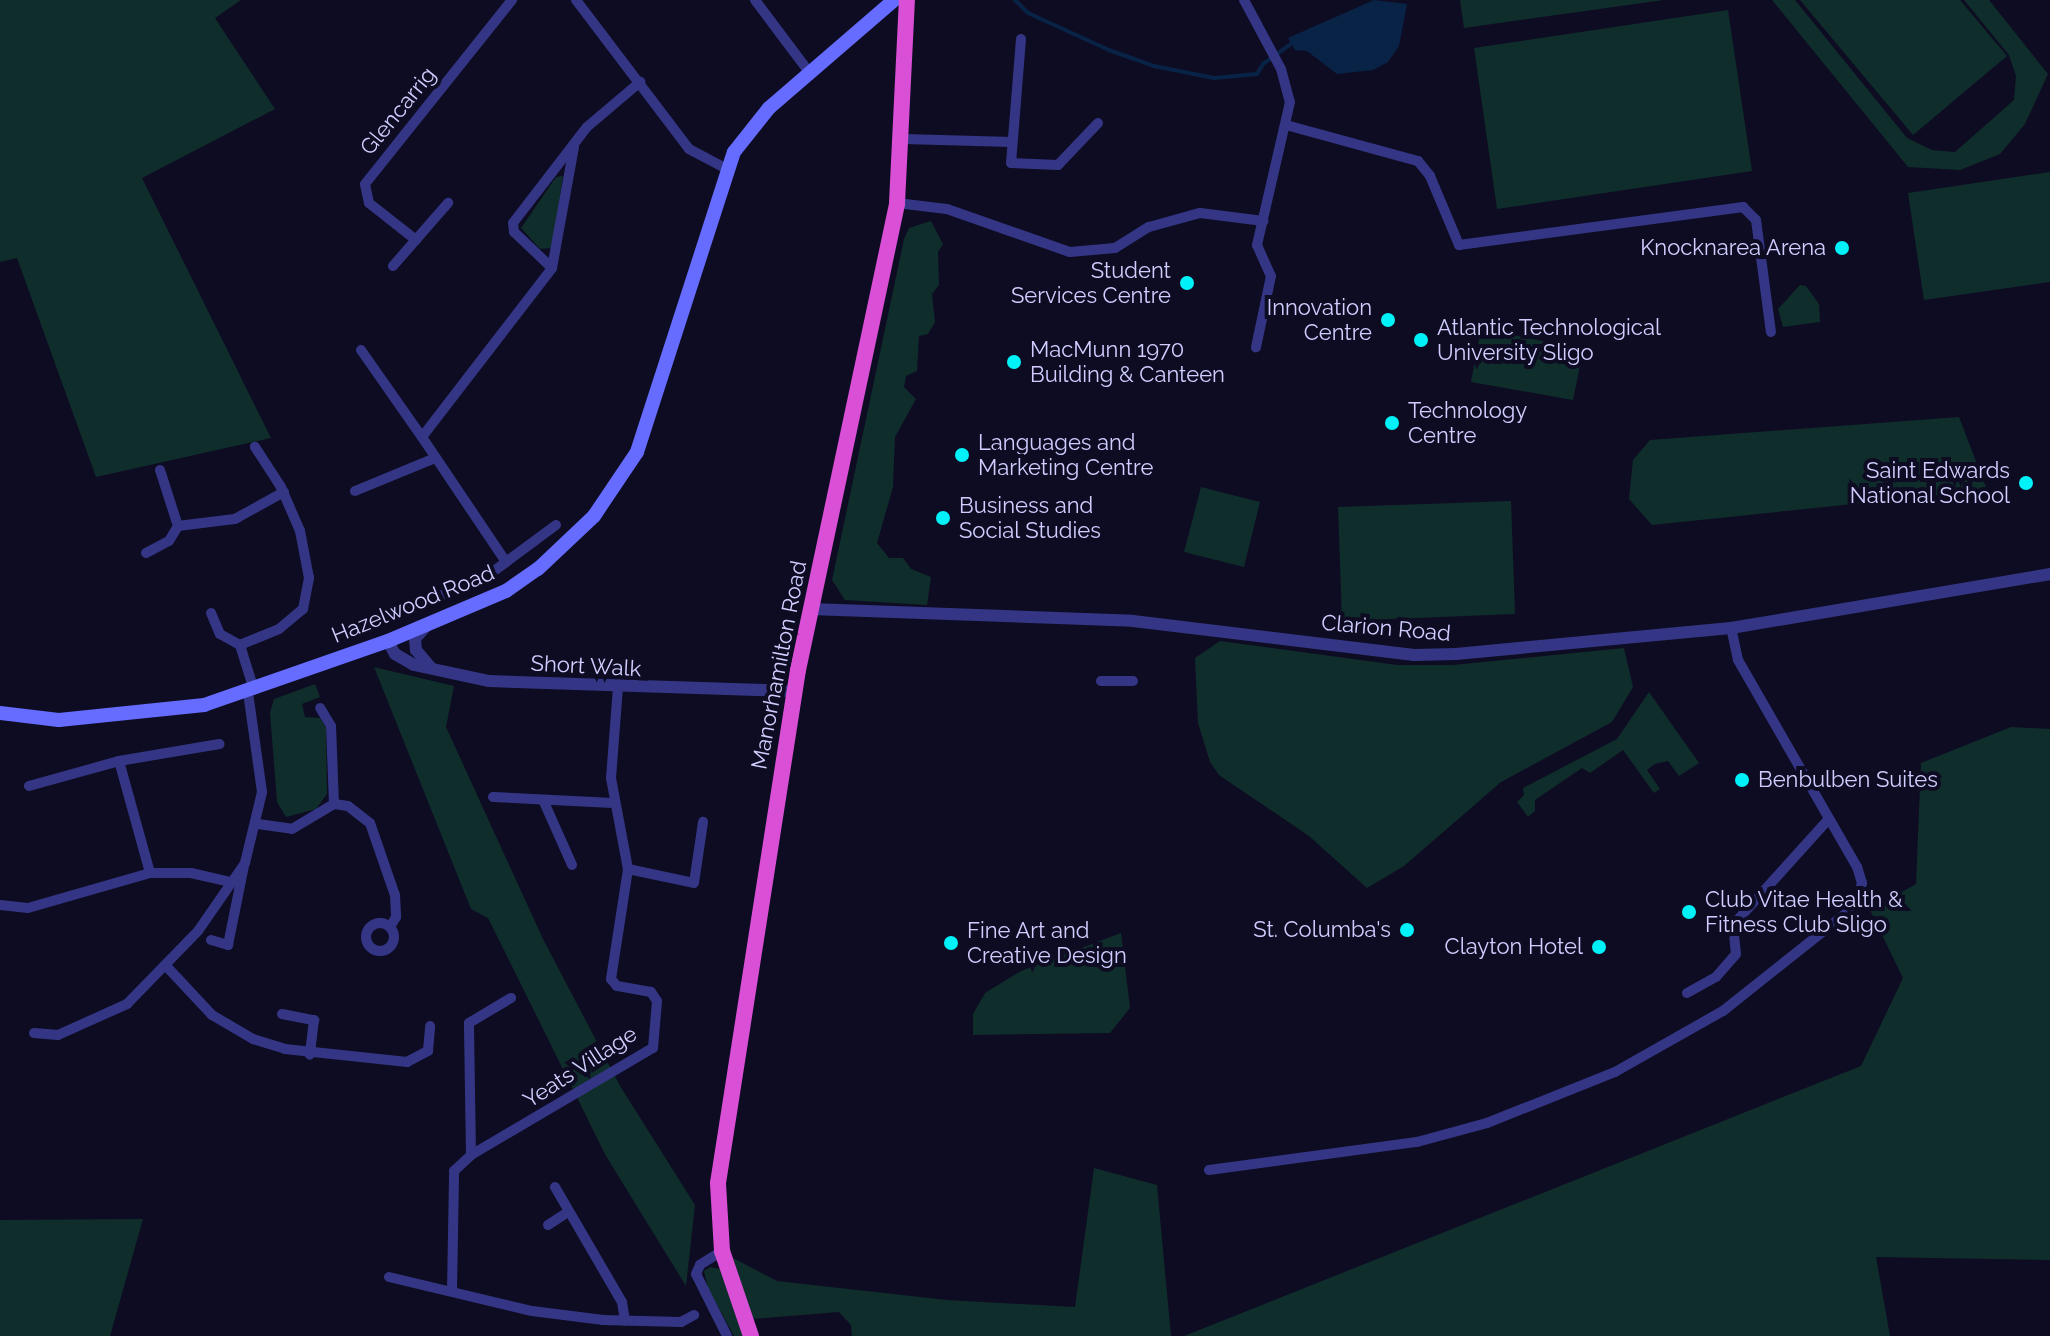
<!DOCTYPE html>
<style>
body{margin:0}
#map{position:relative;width:2050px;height:1336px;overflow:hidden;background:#0e0c23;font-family:Raleway,sans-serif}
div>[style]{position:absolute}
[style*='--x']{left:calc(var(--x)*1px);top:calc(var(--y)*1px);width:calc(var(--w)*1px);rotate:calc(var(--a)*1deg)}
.green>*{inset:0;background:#0f2d2a}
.water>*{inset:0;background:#082346}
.stream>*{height:4px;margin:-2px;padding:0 2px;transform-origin:2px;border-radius:2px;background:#082346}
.minor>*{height:10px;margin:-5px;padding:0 5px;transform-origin:5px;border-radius:5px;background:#343685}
.minor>.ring{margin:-5px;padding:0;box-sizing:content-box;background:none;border:10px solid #343685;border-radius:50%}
.tertiary>*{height:12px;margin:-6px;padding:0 6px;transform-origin:6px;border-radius:6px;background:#343685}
.secondary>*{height:14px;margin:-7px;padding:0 7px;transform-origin:7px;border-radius:7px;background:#656cff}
.trunk>*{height:16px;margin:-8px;padding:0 8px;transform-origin:8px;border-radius:8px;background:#d94fd6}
.dots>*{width:22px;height:22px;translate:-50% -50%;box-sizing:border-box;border:4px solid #0e0c23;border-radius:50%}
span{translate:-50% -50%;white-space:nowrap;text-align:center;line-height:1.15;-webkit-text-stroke:8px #0e0c23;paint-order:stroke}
.street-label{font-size:22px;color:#d0ceff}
.poi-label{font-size:22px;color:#d0ceff}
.right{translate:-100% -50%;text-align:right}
.left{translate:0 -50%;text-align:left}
</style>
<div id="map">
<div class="green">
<i style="clip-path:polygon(0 0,241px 0,215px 18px,275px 109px,142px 178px,271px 438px,96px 477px,17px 258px,0 262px)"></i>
<i style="clip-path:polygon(1460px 0,1664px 0,1464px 28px)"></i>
<i style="clip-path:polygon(1772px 0,1795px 0,1907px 138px,1932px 150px,1955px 152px,2014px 100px,2016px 76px,2009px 55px,1964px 0,1989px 0,2048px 74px,2025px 124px,2000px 154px,1960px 170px,1908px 167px)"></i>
<i style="clip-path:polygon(1800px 0,1960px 0,2007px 56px,1913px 135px)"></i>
<i style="clip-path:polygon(1728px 10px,1752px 171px,1497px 209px,1474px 48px)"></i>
<i style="clip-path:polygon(2050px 172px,2050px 282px,1924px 300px,1908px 193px)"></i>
<i style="clip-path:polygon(563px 176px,552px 248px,540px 249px,521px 228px,556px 177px)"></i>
<i style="clip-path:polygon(931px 221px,943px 244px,938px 252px,939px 285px,932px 294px,935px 322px,928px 334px,919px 336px,917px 371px,906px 376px,904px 387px,916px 399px,895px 437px,893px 487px,877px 543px,889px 558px,903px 558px,911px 569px,931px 577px,927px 605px,845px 600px,832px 580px,904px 239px,909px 228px)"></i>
<i style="clip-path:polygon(1800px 285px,1806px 286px,1819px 304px,1820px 322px,1783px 327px,1778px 309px)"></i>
<i style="clip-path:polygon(1489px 330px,1572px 347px,1581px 361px,1573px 400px,1471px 382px,1479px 339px)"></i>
<i style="clip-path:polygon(1959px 417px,1987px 490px,1652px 525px,1629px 499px,1633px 460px,1650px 440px)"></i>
<i style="clip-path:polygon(1201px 487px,1260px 502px,1244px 567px,1184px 552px)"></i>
<i style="clip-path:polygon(1511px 501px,1515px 614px,1342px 621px,1338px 507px)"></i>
<i style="clip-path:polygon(1220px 641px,1397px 665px,1453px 665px,1624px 648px,1633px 687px,1612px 722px,1501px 782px,1404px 866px,1367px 888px,1309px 836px,1219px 775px,1210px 762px,1198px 723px,1195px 658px)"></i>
<i style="clip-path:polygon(374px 667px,454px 686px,446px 727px,543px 939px,620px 1086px,695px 1205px,686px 1286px,606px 1156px,488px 918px,471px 909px)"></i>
<i style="clip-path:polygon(315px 684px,320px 697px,302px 704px,305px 717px,320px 718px,326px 728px,327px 794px,316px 809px,286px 817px,277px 802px,270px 713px,274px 699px)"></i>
<i style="clip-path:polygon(1649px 692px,1699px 763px,1679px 776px,1668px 761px,1655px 764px,1647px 770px,1660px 789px,1654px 793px,1623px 750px,1590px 773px,1582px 768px,1535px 800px,1535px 811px,1528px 817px,1517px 802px,1524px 795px,1523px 788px,1617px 739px)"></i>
<i style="clip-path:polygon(2011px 727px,2050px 729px,2050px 1260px,1876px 1257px,1890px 1336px,1184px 1336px,1861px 1066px,1903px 978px,1870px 910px,1916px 884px,1921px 763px)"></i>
<i style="clip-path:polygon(1121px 933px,1130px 1008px,1110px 1033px,973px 1035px,973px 1014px,985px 993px,1021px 971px)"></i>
<i style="clip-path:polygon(1094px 1168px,1157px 1185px,1171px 1336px,852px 1336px,851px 1325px,839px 1312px,752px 1319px,733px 1258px,777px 1281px,947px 1300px,1075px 1307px)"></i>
<i style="clip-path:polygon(143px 1219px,110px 1336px,0 1336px,0 1220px)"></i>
<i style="clip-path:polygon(710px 1267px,720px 1269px,743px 1336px,734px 1336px,708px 1288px,704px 1271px)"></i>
</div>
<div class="water">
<i style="clip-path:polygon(1374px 0,1407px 4px,1399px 46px,1388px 62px,1373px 70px,1337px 74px,1307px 51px,1295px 50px,1288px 38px)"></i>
</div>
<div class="stream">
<i style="--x:1015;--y:0;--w:18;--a:45"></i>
<i style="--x:1028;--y:13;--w:89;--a:24.6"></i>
<i style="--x:1109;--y:50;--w:48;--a:19.6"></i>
<i style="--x:1154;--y:66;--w:61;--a:11.3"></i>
<i style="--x:1214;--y:78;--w:43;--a:-5.3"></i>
<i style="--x:1257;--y:74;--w:12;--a:-59"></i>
<i style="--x:1263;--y:64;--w:34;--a:-36"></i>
</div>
<div class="minor">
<i style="--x:576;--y:0;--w:187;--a:52.8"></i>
<i style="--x:689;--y:149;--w:41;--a:27.8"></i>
<i style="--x:755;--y:0;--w:90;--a:53.1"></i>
<i style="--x:1244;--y:0;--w:78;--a:61.8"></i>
<i style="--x:1281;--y:69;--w:34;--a:75"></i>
<i style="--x:1290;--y:102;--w:147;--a:103"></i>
<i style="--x:1257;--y:245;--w:34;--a:66"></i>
<i style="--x:1271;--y:276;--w:73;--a:101.9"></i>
<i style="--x:1021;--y:39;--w:124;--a:94.6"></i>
<i style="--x:1011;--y:163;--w:47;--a:2.4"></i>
<i style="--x:1058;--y:165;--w:58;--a:-46.4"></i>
<i style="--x:1286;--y:125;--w:137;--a:15.3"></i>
<i style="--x:1418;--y:161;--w:19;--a:51"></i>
<i style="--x:1430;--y:176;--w:75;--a:67.2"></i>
<i style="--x:1459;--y:245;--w:287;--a:-7.6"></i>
<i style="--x:1743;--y:207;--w:18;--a:45"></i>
<i style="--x:1756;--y:220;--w:113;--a:82.4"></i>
<i style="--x:904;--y:139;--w:108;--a:1.6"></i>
<i style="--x:897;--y:203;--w:50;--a:6.8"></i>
<i style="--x:947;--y:209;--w:130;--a:19.3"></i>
<i style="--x:1070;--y:252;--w:45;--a:-5.1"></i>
<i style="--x:1115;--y:248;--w:40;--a:-32"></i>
<i style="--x:1149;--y:227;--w:53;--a:-15.4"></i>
<i style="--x:1200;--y:213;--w:64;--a:7.2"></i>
<i style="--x:416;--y:240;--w:60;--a:-141.8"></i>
<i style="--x:369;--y:203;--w:19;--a:-102"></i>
<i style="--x:365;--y:184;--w:236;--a:-51.4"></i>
<i style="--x:393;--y:266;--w:84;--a:-48.9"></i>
<i style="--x:552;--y:268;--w:123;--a:-79.7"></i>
<i style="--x:361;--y:350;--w:106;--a:55"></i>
<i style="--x:160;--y:470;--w:59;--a:72.2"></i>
<i style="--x:178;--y:526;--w:57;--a:-7"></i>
<i style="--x:235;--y:519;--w:56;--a:-28.9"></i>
<i style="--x:355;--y:491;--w:87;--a:-22.4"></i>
<i style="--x:556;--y:525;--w:62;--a:143.5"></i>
<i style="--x:506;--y:562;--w:151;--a:-123.9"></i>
<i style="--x:422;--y:437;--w:213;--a:-52.4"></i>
<i style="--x:552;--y:268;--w:52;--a:-136.5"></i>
<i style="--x:514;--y:232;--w:9;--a:-96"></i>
<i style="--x:513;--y:223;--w:121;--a:-52.4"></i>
<i style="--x:587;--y:127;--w:70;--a:-40.3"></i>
<i style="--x:146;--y:553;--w:26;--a:-28"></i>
<i style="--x:169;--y:541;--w:17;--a:-59"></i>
<i style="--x:211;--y:613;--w:23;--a:67"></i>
<i style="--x:220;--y:634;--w:23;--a:29"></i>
<i style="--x:392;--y:616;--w:103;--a:-22.8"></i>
<i style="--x:487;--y:576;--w:24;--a:-36"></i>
<i style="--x:1101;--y:681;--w:32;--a:0"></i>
<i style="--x:254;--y:690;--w:47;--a:-107.3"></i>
<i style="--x:240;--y:645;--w:42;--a:-22.3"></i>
<i style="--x:279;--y:629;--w:31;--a:-40"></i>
<i style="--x:303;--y:609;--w:32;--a:-79"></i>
<i style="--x:309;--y:578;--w:48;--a:-100.8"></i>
<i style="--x:300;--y:531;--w:48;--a:-113.4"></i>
<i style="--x:281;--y:487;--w:48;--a:-123"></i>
<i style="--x:119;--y:761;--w:116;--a:74.5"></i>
<i style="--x:29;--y:786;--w:93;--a:-15.5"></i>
<i style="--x:119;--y:761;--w:102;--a:-9.6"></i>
<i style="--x:493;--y:797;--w:120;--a:2.9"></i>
<i style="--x:544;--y:802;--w:69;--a:66"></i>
<i style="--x:334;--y:804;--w:14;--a:8"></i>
<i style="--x:348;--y:806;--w:28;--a:38"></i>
<i style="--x:370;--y:823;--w:76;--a:70.9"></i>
<i style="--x:395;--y:895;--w:22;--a:87"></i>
<i style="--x:396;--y:917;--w:12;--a:121"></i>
<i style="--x:258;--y:824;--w:34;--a:8"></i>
<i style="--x:292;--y:829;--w:49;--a:-30.8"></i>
<i style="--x:334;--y:804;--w:78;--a:-92.2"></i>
<i style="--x:331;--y:726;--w:21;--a:-121"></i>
<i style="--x:628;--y:869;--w:67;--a:12"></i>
<i style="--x:694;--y:883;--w:62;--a:-81.6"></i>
<i style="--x:0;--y:905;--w:28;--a:6"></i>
<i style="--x:28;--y:908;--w:127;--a:-16"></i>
<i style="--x:150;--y:873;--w:41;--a:0"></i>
<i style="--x:191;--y:873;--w:41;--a:12.7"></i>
<i class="ring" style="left:366px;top:923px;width:18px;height:18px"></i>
<i style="--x:211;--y:940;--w:18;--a:16"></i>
<i style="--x:228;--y:945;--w:81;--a:-78.6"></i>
<i style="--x:168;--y:968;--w:64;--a:46.9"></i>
<i style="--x:212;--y:1015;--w:48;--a:30.3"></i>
<i style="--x:253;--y:1039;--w:34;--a:17"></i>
<i style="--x:285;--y:1049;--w:123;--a:6.1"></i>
<i style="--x:407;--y:1062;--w:24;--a:-28"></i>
<i style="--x:428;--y:1051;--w:25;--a:-85"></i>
<i style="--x:1687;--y:993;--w:33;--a:-29"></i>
<i style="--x:1716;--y:977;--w:30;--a:-49"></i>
<i style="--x:1736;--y:954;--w:29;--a:-96"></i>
<i style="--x:1733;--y:925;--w:142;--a:-47.9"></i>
<i style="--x:282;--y:1014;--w:33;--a:11"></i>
<i style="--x:314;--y:1020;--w:35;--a:97"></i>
<i style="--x:34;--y:1033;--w:24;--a:5"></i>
<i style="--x:58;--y:1035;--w:76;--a:-24.2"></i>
<i style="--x:127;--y:1004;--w:102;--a:-45.8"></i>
<i style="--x:198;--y:931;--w:83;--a:-55.3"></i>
<i style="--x:245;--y:863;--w:73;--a:-76.5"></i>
<i style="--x:262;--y:792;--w:101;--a:-98"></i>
<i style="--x:471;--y:1155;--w:132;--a:-90.9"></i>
<i style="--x:469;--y:1023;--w:49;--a:-30.8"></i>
<i style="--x:1209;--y:1170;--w:210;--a:-7.7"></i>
<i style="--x:1417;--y:1142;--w:73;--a:-15.2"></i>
<i style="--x:1487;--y:1123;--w:138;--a:-21.7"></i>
<i style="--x:1615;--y:1072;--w:124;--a:-29.5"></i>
<i style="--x:1723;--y:1011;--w:169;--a:-38.5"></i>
<i style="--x:1855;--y:906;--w:24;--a:-73"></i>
<i style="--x:1862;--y:883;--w:17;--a:-107"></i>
<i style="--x:1857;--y:867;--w:239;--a:-119.9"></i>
<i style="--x:1738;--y:660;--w:33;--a:-102"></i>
<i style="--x:555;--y:1187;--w:133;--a:59.8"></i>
<i style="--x:622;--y:1302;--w:19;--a:81"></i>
<i style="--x:548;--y:1225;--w:24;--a:-33"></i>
<i style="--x:722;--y:1251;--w:26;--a:148"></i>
<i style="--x:700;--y:1265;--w:10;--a:114"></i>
<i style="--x:696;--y:1274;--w:69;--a:63.4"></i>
<i style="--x:389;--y:1277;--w:147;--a:13.4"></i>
<i style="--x:532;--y:1311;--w:72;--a:7.2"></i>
<i style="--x:603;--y:1320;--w:78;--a:1.5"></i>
<i style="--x:681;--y:1322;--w:15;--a:-28"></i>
<i style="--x:452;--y:1291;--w:120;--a:-89"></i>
<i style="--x:454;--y:1171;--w:23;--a:-43"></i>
<i style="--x:471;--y:1155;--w:211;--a:-30.5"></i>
<i style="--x:653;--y:1048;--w:47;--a:-85.1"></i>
<i style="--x:657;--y:1001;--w:11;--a:-124"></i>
<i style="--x:651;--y:992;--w:35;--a:-170"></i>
<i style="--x:617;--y:986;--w:9;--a:-131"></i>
<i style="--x:611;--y:979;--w:111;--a:-81.2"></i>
<i style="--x:628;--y:869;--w:93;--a:-100.6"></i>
<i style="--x:611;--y:778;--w:90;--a:-85.6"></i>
</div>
<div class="tertiary">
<i style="--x:811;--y:609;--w:322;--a:2.1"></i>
<i style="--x:1133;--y:621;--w:283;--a:6.9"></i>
<i style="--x:1414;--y:655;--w:42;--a:-1.4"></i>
<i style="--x:1456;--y:654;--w:276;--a:-5.4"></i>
<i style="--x:1731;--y:628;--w:324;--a:-9.6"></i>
<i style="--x:427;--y:625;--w:18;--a:131"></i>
<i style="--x:415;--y:639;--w:11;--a:85"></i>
<i style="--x:416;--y:650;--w:23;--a:50"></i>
<i style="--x:388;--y:641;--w:15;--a:62"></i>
<i style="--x:395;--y:654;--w:22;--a:30"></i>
<i style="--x:414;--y:665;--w:77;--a:12"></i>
<i style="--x:489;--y:681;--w:305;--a:1.9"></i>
</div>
<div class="secondary">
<i style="--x:0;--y:713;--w:59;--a:6.8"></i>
<i style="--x:59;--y:720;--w:146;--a:-5.9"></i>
<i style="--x:204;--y:705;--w:195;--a:-19.2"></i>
<i style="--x:388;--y:641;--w:128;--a:-23"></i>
<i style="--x:506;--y:591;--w:39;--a:-35"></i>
<i style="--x:538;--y:569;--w:77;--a:-43.4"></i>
<i style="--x:594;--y:516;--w:77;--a:-56.1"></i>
<i style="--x:637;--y:452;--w:315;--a:-72.1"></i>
<i style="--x:734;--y:152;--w:56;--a:-51.5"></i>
<i style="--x:769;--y:108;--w:165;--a:-40.8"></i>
</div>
<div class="trunk">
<i style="--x:751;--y:1336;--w:90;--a:-108.8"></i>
<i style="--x:722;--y:1251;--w:68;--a:-93.4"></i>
<i style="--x:718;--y:1183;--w:519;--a:-81.14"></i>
<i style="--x:798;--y:670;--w:477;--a:-78"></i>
<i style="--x:897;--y:203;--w:203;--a:-87.2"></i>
</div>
<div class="dots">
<i style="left:1842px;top:248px;background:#00f2f9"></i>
<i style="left:1187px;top:283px;background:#00f2f9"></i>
<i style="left:1388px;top:320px;background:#00f2f9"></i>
<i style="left:1421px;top:340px;background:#00f2f9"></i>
<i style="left:1014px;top:362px;background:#00f2f9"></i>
<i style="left:1392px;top:423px;background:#00f2f9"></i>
<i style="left:962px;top:455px;background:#00f2f9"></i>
<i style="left:2026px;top:483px;background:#00f2f9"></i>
<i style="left:943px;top:518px;background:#00f2f9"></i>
<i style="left:1742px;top:780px;background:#00f2f9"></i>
<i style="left:1689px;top:912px;background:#00f2f9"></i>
<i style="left:1407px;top:930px;background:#00f2f9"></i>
<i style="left:951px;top:943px;background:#00f2f9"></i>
<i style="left:1599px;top:947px;background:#00f2f9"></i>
</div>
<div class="street-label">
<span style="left:398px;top:111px;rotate:-51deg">Glencarrig</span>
<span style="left:413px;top:604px;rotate:-22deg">Hazelwood Road</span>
<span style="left:1386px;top:628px;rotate:5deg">Clarion Road</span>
<span style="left:779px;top:665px;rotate:-79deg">Manorhamilton Road</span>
<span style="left:586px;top:666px;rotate:3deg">Short Walk</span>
<span style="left:580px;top:1067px;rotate:-33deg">Yeats Village</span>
</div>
<div class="poi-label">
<span class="right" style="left:1826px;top:248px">Knocknarea Arena</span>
<span class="right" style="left:1171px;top:283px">Student<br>Services Centre</span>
<span class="right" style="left:1372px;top:320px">Innovation<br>Centre</span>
<span class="left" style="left:1437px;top:340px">Atlantic Technological<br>University Sligo</span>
<span class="left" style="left:1030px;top:362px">MacMunn 1970<br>Building &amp; Canteen</span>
<span class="left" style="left:1408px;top:423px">Technology<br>Centre</span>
<span class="left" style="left:978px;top:455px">Languages and<br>Marketing Centre</span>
<span class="right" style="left:2010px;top:483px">Saint Edwards<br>National School</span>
<span class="left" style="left:959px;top:518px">Business and<br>Social Studies</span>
<span class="left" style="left:1758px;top:780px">Benbulben Suites</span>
<span class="left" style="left:1705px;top:912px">Club Vitae Health &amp;<br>Fitness Club Sligo</span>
<span class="left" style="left:967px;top:943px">Fine Art and<br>Creative Design</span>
<span class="right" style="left:1391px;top:930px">St. Columba's</span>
<span class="right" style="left:1583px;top:947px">Clayton Hotel</span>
</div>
</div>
